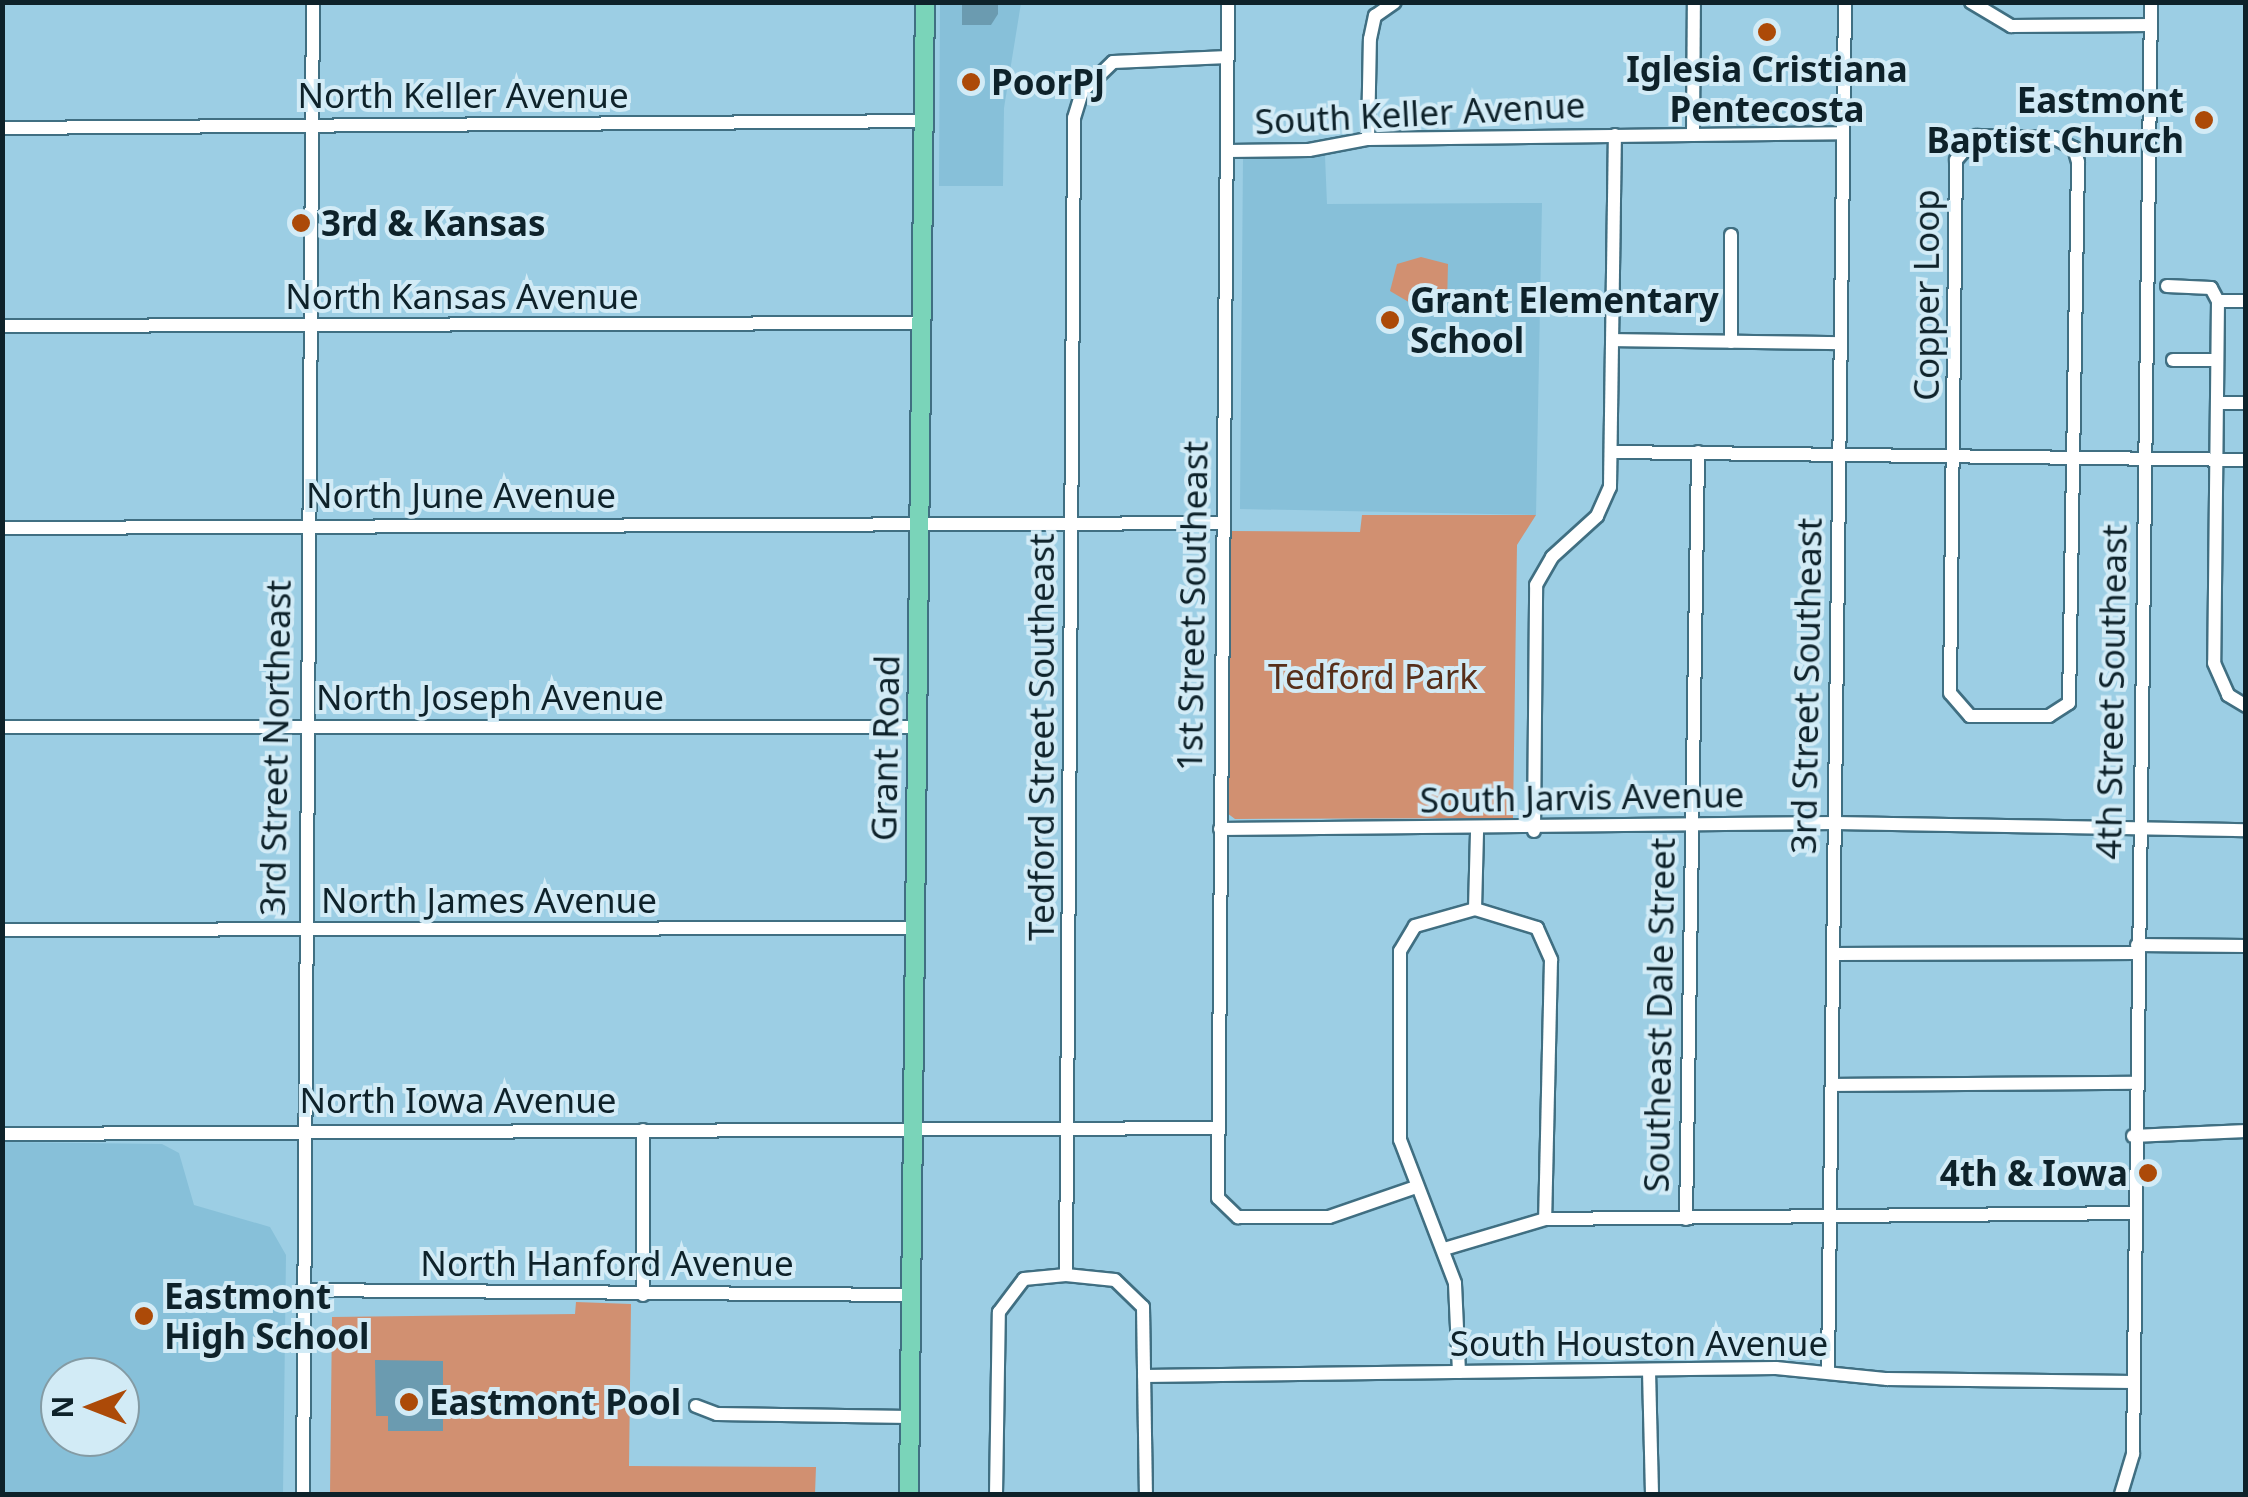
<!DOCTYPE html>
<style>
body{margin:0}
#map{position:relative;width:2248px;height:1497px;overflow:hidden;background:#9ccee4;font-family:"Noto Sans",sans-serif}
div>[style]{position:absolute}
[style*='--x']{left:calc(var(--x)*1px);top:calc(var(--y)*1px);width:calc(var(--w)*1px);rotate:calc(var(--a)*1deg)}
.built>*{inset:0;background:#87c0d9}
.green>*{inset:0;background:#d19071}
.building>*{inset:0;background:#6b9bb0}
.roads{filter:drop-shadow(2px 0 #406f82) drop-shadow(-2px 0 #406f82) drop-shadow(0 2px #406f82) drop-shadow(0 -2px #406f82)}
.minor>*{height:12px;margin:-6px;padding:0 6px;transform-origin:6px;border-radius:6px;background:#fff}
.major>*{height:18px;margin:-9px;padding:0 9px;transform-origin:9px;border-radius:9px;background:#7ad4b9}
.dots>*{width:28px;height:28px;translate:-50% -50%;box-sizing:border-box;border:5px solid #d2ebf6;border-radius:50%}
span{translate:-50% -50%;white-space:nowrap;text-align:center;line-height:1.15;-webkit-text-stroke:8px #d2ebf6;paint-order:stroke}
.poi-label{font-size:35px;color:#0e222a;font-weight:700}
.left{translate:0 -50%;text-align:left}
.right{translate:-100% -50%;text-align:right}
.street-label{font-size:35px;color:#0e222a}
.park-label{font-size:35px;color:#572f1a}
.frame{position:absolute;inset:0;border:5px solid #0e222a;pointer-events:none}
.north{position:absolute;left:40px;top:1357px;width:100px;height:100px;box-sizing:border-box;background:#d2ebf6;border:2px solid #849ba4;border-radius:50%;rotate:270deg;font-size:28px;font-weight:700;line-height:40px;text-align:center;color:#0e222a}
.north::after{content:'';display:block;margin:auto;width:35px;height:45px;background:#ac4a08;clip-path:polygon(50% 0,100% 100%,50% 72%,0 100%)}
</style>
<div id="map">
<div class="built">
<i style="clip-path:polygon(940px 3px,1021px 3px,1004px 108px,1003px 186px,939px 186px)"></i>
<i style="clip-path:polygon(1325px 156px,1327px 204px,1542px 203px,1536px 515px,1240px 509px,1243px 158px)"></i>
<i style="clip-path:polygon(evenodd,3px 1142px,162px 1144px,179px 1153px,194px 1205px,270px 1227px,286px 1255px,283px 1494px,3px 1494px,3px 1142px,60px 1377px,120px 1377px,120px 1437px,60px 1437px,60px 1377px)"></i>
</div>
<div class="green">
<i style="clip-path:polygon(1421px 257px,1448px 264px,1447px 305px,1412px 304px,1390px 291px,1397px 264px)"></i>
<i style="clip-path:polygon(1362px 515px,1536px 515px,1517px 545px,1513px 818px,1235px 819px,1227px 813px,1230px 531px,1360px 532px)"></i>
<i style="clip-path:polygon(576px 1302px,631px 1304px,629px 1466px,816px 1467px,815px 1494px,330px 1494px,332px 1317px,575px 1314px)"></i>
</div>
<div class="building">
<i style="clip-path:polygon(962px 2px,998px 2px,998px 14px,991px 25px,962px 25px)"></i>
<i style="clip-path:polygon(375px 1360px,443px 1361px,443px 1431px,388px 1431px,388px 1416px,376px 1416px)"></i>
</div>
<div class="roads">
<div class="minor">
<i style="--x:1228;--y:2;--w:1196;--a:90.48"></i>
<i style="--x:1218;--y:1198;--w:28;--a:44"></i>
<i style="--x:1238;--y:1217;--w:91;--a:0"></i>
<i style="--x:1329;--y:1217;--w:92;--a:-19"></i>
<i style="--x:1971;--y:2;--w:47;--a:31"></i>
<i style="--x:2011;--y:26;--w:140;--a:-0.4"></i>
<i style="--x:2;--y:128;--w:922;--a:-0.43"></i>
<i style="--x:1693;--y:132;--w:130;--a:-89.6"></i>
<i style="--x:1977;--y:136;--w:77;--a:1.5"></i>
<i style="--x:2054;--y:138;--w:22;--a:27"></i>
<i style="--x:2074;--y:148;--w:15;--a:74"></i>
<i style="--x:2078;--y:162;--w:541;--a:90.95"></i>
<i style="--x:2069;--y:703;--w:24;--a:147"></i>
<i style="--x:2049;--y:716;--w:79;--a:180"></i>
<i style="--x:1970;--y:716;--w:30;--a:-131"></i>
<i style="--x:1950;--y:693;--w:533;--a:-89.36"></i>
<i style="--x:1956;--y:160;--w:32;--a:-49"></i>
<i style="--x:1368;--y:139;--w:100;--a:-88.9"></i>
<i style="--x:1370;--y:39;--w:24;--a:-78"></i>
<i style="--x:1375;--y:16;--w:24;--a:-35"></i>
<i style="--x:1228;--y:151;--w:81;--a:-0.7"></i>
<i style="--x:1309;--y:150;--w:60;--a:-10.6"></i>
<i style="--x:1368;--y:139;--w:475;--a:-0.7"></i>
<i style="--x:2167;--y:286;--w:44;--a:2.6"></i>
<i style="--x:2211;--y:288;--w:15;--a:62"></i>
<i style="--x:2246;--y:301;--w:28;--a:180"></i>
<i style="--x:2218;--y:301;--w:362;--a:90.6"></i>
<i style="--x:2214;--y:663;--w:35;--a:66"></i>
<i style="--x:2228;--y:695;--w:21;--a:31"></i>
<i style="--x:2;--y:326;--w:920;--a:-0.19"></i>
<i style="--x:1613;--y:340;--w:227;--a:0.8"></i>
<i style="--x:1731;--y:342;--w:107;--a:-90"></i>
<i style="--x:2173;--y:360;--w:44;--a:0"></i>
<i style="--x:2217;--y:403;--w:29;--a:0"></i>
<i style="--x:1612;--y:452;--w:634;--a:0.72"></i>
<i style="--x:2;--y:528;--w:1222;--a:-0.23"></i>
<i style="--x:2;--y:727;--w:915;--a:0"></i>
<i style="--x:1220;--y:829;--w:615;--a:-0.56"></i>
<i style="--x:1835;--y:823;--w:411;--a:1"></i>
<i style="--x:1534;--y:831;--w:246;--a:-89.5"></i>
<i style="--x:1536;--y:585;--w:32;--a:-60"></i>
<i style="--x:1552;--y:557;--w:61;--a:-42.3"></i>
<i style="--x:1597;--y:516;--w:32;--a:-66"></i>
<i style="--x:1610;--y:487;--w:352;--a:-89.2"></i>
<i style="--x:1475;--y:909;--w:65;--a:17"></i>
<i style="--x:1537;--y:928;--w:35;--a:66"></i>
<i style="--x:1551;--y:960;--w:259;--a:91.3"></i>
<i style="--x:1475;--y:909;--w:78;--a:-88.5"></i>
<i style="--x:2;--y:930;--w:914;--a:-0.13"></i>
<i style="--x:2137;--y:945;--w:109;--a:0.5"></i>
<i style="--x:1833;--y:954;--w:304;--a:-0.2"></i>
<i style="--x:1832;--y:1085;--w:302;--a:-0.4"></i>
<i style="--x:2;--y:1134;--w:1216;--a:-0.28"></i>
<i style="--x:2133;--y:1136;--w:113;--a:-2.5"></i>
<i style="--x:1686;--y:1219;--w:767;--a:-89.1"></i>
<i style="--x:1444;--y:1249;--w:105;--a:-16.5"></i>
<i style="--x:1545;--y:1219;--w:588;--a:-0.58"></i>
<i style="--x:1066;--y:1275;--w:1157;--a:-89.6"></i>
<i style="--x:1074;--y:118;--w:27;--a:-73"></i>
<i style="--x:1082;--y:92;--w:43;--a:-44.1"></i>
<i style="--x:1113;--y:62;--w:115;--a:-2.5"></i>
<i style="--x:302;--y:1290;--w:609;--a:0.47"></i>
<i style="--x:643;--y:1295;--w:165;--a:-90"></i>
<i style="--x:1649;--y:1371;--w:123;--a:88.6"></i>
<i style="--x:1828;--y:1371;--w:1369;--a:-89.29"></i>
<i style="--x:1459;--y:1372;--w:89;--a:-92.6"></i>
<i style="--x:1455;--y:1283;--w:153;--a:-111"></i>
<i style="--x:1400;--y:1140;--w:189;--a:-90"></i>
<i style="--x:1400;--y:951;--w:29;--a:-59"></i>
<i style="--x:1415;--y:926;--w:62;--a:-15.8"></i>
<i style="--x:1144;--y:1376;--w:632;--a:-0.73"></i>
<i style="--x:1776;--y:1368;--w:112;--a:5.7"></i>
<i style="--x:1887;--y:1379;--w:246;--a:0.7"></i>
<i style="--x:696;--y:1406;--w:22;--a:21"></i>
<i style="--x:717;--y:1414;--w:193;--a:0.9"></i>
<i style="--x:303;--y:1494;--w:1492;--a:-89.62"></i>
<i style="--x:996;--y:1494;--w:182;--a:-89.1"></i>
<i style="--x:999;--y:1312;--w:41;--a:-52.9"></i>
<i style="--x:1024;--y:1279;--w:42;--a:-5.4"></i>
<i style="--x:1066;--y:1275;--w:49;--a:5.8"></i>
<i style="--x:1115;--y:1280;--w:39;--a:44"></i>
<i style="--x:1143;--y:1307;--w:187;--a:89.1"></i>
<i style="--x:2121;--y:1494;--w:42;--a:-73.3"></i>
<i style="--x:2133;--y:1454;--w:1452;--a:-89.29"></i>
</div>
<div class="major">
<i style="--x:909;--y:1494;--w:1492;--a:-89.39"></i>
</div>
</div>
<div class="dots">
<i style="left:1767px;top:32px;background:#ac4a08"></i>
<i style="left:971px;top:82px;background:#ac4a08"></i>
<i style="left:2204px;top:120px;background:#ac4a08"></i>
<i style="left:301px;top:223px;background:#ac4a08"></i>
<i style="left:1390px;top:320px;background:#ac4a08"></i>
<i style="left:2148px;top:1173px;background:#ac4a08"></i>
<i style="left:144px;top:1316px;background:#ac4a08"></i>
<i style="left:409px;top:1402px;background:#ac4a08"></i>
</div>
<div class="poi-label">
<span style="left:1767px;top:89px">Iglesia Cristiana<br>Pentecosta</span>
<span class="left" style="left:991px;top:82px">PoorPJ</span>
<span class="right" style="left:2184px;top:120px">Eastmont<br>Baptist Church</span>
<span class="left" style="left:321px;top:223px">3rd &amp; Kansas</span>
<span class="left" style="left:1410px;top:320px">Grant Elementary<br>School</span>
<span class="right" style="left:2128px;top:1173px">4th &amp; Iowa</span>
<span class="left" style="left:164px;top:1316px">Eastmont<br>High School</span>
<span class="left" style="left:429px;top:1402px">Eastmont Pool</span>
</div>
<div class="street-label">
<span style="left:463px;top:95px">North Keller Avenue</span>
<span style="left:1420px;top:113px;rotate:-3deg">South Keller Avenue</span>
<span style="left:1926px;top:295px;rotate:-90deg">Copper Loop</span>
<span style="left:462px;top:296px">North Kansas Avenue</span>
<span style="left:461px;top:495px">North June Avenue</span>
<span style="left:1192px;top:606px;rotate:-89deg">1st Street Southeast</span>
<span style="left:1806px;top:686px;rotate:-89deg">3rd Street Southeast</span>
<span style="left:2111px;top:692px;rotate:-89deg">4th Street Southeast</span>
<span style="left:490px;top:697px">North Joseph Avenue</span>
<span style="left:1041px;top:737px;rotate:-90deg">Tedford Street Southeast</span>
<span style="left:275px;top:748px;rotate:-89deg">3rd Street Northeast</span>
<span style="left:885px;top:748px;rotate:-89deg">Grant Road</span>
<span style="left:1582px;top:797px;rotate:-1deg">South Jarvis Avenue</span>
<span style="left:489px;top:900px">North James Avenue</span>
<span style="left:1659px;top:1015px;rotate:-89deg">Southeast Dale Street</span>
<span style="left:458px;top:1100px">North Iowa Avenue</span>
<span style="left:607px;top:1263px">North Hanford Avenue</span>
<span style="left:1639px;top:1343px">South Houston Avenue</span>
</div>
<div class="park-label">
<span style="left:1373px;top:676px">Tedford Park</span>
</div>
<div class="frame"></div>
<div class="north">N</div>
</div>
